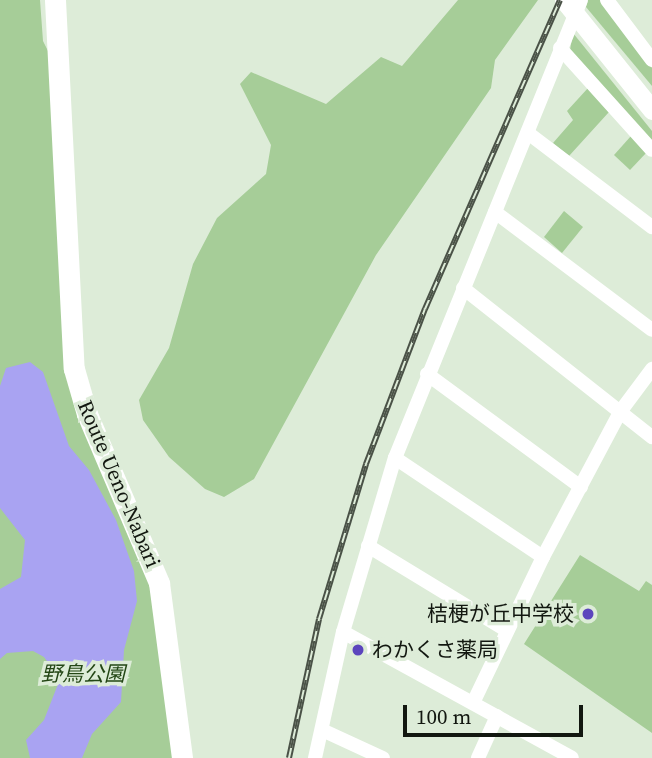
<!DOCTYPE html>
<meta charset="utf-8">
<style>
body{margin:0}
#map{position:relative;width:652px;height:758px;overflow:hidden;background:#ddecd8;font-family:"Source Serif 4","Noto Sans JP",serif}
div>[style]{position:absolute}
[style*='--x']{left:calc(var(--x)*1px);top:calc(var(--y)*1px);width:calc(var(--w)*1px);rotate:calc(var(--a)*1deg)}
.green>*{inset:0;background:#a6cd98}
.water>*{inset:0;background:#a9a3f2}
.street>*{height:14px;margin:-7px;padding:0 7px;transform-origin:7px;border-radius:7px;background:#fff}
.secondary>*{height:19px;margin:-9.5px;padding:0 9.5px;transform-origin:9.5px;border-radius:9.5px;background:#fff}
.primary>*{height:21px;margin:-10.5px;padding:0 10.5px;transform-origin:10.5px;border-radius:10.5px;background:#fff}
.rail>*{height:6px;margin-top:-3px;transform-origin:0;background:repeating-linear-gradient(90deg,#ddecd8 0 10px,#4a5247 0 20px);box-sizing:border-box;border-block:2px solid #4a5247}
.dots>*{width:19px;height:19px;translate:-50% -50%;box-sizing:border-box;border:4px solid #ddecd8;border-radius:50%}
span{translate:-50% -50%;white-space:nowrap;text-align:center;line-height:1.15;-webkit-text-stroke:7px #ddecd8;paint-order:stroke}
.street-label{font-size:21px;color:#121710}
.poi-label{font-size:21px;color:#121710}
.right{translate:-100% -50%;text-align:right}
.left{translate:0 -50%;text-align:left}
.park-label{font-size:21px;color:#234615;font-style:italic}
.scale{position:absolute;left:403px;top:705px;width:180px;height:32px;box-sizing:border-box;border:4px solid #121710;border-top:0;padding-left:9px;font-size:21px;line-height:24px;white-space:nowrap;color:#121710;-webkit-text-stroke:5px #ddecd8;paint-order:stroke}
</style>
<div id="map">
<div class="green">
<i style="clip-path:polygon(0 0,40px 0,43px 41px,49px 53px,65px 355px,147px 565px,174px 758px,0 758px)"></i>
<i style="clip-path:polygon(458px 0,538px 0,495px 60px,491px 88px,376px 255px,254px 479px,224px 497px,205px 489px,169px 457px,143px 420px,139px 400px,169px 348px,193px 264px,217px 218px,266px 174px,271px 145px,240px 84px,251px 72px,326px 104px,381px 57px,402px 66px)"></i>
<i style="clip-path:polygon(588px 0,602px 0,632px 40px,652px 68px,652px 86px,586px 7px)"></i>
<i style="clip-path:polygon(573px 33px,652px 131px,652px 141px,570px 50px)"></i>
<i style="clip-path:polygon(588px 88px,609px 112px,569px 156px,553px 143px,573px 120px,567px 111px)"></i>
<i style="clip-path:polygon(631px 136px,647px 152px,630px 170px,614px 155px)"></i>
<i style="clip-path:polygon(564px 211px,583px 227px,562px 253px,544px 237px)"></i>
<i style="clip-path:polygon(580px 555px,639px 591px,646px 581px,652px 585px,652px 733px,524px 644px)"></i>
</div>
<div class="water">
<i style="clip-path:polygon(30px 362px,43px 372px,69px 446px,89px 470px,116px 520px,134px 571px,137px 601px,124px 650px,121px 702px,92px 734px,82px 758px,30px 758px,26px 740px,44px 720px,60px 679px,44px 657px,33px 651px,7px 653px,0 659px,0 589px,21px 577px,25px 540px,0 508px,0 386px,6px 368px)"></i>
</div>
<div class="street">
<i style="--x:607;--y:0;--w:75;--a:53.1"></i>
<i style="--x:560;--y:48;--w:137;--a:48"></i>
<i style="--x:528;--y:133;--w:156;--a:37.2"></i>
<i style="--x:495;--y:212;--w:196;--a:36.9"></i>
<i style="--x:463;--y:288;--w:241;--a:38.3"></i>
<i style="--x:427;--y:374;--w:191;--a:36.3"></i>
<i style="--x:395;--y:458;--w:178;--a:33.8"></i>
<i style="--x:368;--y:546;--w:162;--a:31.3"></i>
<i style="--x:343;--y:632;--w:261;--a:28.8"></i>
<i style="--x:473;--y:703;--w:162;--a:-64.4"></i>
<i style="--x:543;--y:557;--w:164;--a:-62"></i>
<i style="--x:620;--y:412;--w:54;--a:-53.3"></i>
<i style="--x:322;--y:730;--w:67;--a:24.7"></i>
<i style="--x:315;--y:758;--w:129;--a:-77.5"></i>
<i style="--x:343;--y:632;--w:182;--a:-73.4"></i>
<i style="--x:395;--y:458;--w:494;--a:-67.9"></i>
<i style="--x:478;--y:758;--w:46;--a:-65.7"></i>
</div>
<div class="secondary">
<i style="--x:564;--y:0;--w:141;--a:51.3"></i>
</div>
<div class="primary">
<i style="--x:55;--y:0;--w:369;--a:87.1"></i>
<i style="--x:74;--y:369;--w:47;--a:73.9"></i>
<i style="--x:87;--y:414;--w:184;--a:66.9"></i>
<i style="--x:159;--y:583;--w:177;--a:82.5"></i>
</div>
<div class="rail">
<i style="--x:289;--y:758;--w:142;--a:-77.8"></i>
<i style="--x:319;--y:619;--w:162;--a:-73.1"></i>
<i style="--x:366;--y:464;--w:166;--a:-69.2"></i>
<i style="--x:425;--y:309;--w:337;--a:-66.4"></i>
</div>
<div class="dots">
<i style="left:588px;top:614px;background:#5c45bd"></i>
<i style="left:358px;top:650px;background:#5c45bd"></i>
</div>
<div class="street-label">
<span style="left:119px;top:484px;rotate:67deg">Route Ueno-Nabari</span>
</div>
<div class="poi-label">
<span class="right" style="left:574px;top:614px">桔梗が丘中学校</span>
<span class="left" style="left:372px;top:650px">わかくさ薬局</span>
</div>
<div class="park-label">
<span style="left:83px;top:674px">野鳥公園</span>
</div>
<div class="scale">100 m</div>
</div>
